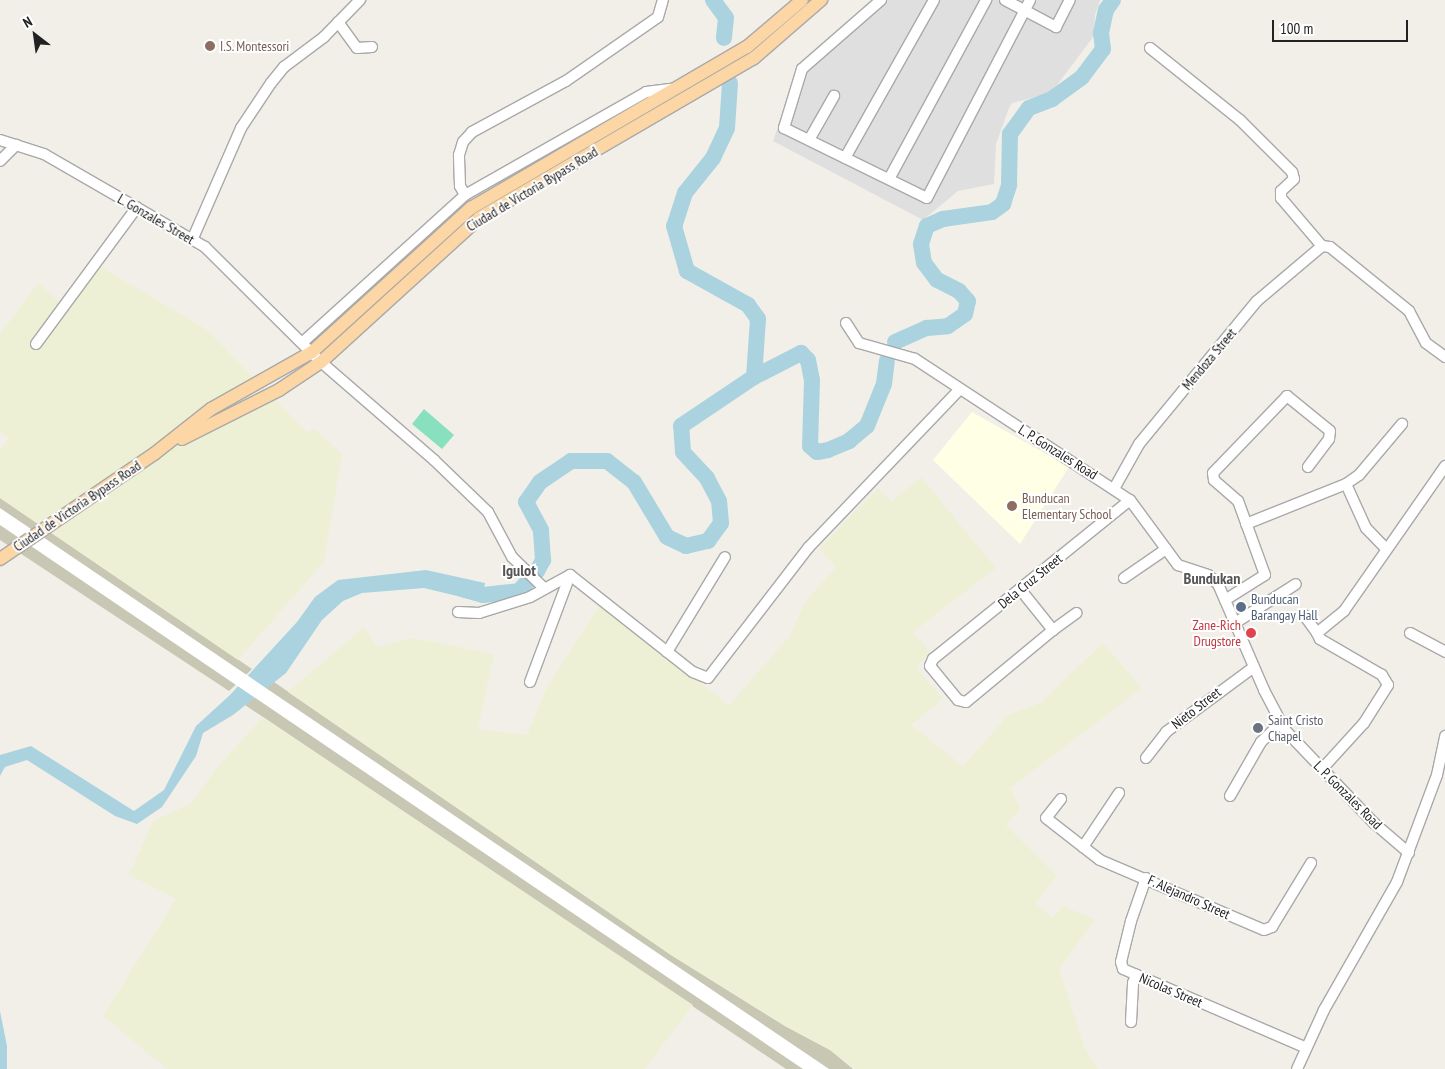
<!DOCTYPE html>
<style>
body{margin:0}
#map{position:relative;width:1445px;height:1069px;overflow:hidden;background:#f2efe9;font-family:"PT Sans Narrow",sans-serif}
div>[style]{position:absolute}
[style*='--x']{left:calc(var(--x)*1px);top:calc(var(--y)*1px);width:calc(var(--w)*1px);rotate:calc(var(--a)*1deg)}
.residential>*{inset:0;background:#e0dfdf}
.education>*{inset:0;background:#ffffe5}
.construction>*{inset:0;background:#c7c7b4}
.farmland>*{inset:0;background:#eef0d5}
.pitch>*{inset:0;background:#88e0be}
.water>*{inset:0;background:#aad3df}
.pier>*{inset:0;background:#fff}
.river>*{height:16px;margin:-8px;padding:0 8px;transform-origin:8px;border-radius:8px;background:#aad3df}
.roads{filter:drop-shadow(1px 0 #a9a9a9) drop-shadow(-1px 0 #a9a9a9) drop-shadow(0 1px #a9a9a9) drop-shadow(0 -1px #a9a9a9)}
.minor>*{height:10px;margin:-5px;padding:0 5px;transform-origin:5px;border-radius:5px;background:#fff}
.major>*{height:12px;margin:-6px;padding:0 6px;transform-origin:6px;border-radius:6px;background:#fcd6a4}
.dots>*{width:14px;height:14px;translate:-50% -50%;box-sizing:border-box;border:2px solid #fff;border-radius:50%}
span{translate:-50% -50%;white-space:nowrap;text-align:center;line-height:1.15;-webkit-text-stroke:4px #fff;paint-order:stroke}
.education-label{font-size:14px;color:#785e54}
.left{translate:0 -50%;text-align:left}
.street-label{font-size:14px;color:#222}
.service-label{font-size:14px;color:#4e5e75}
.health-label{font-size:14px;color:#be3a42}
.right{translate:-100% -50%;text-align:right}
.worship-label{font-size:14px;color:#5b616d}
.quarter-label{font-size:16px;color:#555;font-weight:700}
.north{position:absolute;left:10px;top:10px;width:50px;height:50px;-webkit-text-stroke:4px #fff;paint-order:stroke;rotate:330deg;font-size:14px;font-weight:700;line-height:20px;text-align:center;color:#222}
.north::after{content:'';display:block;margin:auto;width:18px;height:22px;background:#222;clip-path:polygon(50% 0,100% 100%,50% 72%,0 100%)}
.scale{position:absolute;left:1272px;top:20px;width:136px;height:22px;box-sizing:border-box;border:2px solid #222;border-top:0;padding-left:6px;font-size:15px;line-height:18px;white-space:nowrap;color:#222;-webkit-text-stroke:4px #fff;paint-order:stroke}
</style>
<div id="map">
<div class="residential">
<i style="clip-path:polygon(874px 0,1100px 0,1095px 15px,1094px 36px,1051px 93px,1012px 103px,1009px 108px,996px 144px,994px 184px,958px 191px,923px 220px,773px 141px,800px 63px)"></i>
</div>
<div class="education">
<i style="clip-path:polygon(972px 412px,1069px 467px,1020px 544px,933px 460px)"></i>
</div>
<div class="construction">
<i style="clip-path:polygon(0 498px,252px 669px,229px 691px,0 540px)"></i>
<i style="clip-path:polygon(274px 682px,671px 955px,785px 1026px,830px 1050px,853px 1069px,786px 1069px,245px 705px)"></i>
</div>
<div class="farmland">
<i style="clip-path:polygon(101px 267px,206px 329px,307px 432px,315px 429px,342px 454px,324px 562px,238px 660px,0 498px,0 451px,9px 438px,0 432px,0 334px,38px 283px,67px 308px)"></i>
<i style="clip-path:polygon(921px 477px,996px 568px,913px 632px,931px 653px,916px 667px,943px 699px,911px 725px,963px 766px,1008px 715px,1040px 703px,1103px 643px,1142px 688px,1010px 788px,1020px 808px,1006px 825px,1057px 876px,1035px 903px,1053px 918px,1062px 906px,1095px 919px,1059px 969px,1084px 1046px,1098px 1069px,855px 1069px,830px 1050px,785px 1026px,671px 955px,288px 692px,364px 627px,377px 647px,413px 638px,494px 654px,478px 729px,527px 735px,547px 687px,600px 605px,729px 705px,789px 637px,806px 600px,836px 567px,819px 549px,878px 488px,891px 502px)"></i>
<i style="clip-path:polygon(263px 717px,693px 1005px,645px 1069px,167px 1069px,103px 1016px,176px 899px,129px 875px,153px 821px,190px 804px,220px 764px)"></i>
</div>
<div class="pitch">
<i style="clip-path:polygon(424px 409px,454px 435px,442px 449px,412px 424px)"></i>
</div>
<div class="water">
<i style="clip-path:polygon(426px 570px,485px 583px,482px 602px,424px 588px,362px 593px,343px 601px,322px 620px,286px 673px,233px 715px,203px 733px,196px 756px,162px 807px,137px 824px,115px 816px,27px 760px,5px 767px,0 776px,0 755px,31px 746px,134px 811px,164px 790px,196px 726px,230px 695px,297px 622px,315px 597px,338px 580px)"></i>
<i style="clip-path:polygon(0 1011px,7px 1046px,7px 1069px,0 1069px)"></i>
</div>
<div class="pier">
<i style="clip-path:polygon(0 508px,829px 1069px,803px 1069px,0 525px)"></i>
</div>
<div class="river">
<i style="--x:713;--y:0;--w:22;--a:54"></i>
<i style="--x:726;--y:18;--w:20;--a:96"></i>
<i style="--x:730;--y:83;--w:45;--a:93.8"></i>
<i style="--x:727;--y:128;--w:33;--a:115"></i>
<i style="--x:713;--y:158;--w:45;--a:128.7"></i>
<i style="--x:685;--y:193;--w:35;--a:108"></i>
<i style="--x:674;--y:226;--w:47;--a:73.9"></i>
<i style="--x:687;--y:271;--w:70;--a:29.1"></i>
<i style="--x:748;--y:305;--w:17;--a:54"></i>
<i style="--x:758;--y:319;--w:58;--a:93.9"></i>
<i style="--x:895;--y:342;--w:35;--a:-24"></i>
<i style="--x:927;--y:328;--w:21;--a:-5"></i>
<i style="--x:948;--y:326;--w:21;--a:-35"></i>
<i style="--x:965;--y:314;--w:13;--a:-77"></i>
<i style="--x:968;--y:301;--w:13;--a:-132"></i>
<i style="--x:959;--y:291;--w:25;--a:-153"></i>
<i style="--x:937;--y:280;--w:21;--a:-127"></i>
<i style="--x:924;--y:263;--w:19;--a:-99"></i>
<i style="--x:921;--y:244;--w:19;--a:-72"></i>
<i style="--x:927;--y:226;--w:17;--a:-24"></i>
<i style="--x:943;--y:219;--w:49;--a:-8.1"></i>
<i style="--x:992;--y:212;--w:14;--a:-36"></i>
<i style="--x:1003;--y:204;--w:20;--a:-72"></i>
<i style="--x:1009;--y:185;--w:51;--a:-88.9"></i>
<i style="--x:1010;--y:134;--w:32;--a:-54"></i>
<i style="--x:1029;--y:108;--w:25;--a:-21"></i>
<i style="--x:1052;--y:99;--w:37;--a:-36"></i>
<i style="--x:1082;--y:77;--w:35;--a:-53"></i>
<i style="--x:1103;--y:49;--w:16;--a:-97"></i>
<i style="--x:1101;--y:33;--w:24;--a:-78"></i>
<i style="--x:1106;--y:10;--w:12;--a:-55"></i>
<i style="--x:462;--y:589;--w:22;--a:16"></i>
<i style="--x:483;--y:595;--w:36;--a:-6"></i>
<i style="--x:519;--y:591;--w:27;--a:-48"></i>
<i style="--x:537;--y:571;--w:13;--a:-61"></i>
<i style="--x:543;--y:560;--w:30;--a:-94"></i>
<i style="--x:541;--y:530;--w:32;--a:-118"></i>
<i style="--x:526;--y:502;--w:24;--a:-55"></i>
<i style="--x:540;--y:482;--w:37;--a:-34"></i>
<i style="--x:571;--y:461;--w:36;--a:0"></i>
<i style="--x:607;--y:461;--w:34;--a:38"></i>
<i style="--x:634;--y:482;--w:64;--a:59"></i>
<i style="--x:667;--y:537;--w:21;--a:25"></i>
<i style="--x:686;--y:546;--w:23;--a:-13"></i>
<i style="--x:708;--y:541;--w:22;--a:-54"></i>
<i style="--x:721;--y:523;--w:22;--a:-95"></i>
<i style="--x:719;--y:501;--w:26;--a:-118"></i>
<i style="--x:707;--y:478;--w:35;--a:-133"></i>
<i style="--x:683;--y:452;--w:26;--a:-94"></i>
<i style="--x:681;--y:426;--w:88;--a:-33.9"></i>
<i style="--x:754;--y:377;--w:53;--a:-27.1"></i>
<i style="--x:801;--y:353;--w:10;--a:45"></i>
<i style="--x:808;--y:360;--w:20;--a:79"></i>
<i style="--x:812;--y:380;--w:66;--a:91.7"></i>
<i style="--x:810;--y:446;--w:9;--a:41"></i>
<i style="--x:817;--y:452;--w:11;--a:-10"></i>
<i style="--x:828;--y:450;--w:23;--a:-23"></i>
<i style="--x:849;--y:441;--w:23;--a:-40"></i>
<i style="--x:867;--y:426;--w:45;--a:-68"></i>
<i style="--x:884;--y:384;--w:23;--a:-83"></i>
</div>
<div class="roads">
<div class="minor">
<i style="--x:881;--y:0;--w:105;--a:138.9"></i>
<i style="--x:802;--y:69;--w:62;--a:107"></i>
<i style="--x:784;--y:128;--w:159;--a:26.1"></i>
<i style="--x:927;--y:198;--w:223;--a:-62.5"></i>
<i style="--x:1005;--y:0;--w:58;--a:27.9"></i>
<i style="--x:1056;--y:27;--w:30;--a:-63"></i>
<i style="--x:338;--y:22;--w:32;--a:54"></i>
<i style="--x:357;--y:48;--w:15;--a:-4"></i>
<i style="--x:1150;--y:48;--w:115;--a:38.7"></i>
<i style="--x:1240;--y:120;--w:74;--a:45"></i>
<i style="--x:1292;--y:172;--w:7;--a:74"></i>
<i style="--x:1294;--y:179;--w:18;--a:137"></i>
<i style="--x:1281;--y:191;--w:7;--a:90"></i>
<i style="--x:1281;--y:198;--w:63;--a:49.5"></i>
<i style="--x:1322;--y:246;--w:8;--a:7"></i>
<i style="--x:1330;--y:247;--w:102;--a:39"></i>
<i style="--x:1409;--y:311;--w:36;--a:62"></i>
<i style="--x:1426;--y:343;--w:24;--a:36"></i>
<i style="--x:0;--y:140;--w:46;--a:17.7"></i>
<i style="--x:44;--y:154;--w:186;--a:30"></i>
<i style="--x:205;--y:247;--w:163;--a:44.8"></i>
<i style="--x:321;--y:362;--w:150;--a:40.9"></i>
<i style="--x:434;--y:460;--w:75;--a:43.9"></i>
<i style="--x:488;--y:512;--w:51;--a:61.9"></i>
<i style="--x:512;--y:557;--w:45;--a:44.1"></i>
<i style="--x:809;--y:140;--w:51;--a:-60.4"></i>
<i style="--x:845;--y:158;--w:181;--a:-60.6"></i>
<i style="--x:0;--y:161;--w:23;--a:-45"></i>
<i style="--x:889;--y:179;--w:204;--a:-61.5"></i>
<i style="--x:465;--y:195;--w:10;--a:-119"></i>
<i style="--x:460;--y:186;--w:31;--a:-92"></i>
<i style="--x:459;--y:155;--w:14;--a:-73"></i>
<i style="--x:463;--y:142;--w:13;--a:-48"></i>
<i style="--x:472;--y:132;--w:107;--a:-28.5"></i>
<i style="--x:566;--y:81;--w:112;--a:-34.8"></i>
<i style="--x:658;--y:17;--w:18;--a:-74"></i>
<i style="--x:193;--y:238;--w:120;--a:-66.4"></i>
<i style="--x:241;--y:128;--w:54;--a:-56.3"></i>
<i style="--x:271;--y:83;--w:21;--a:-51"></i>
<i style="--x:284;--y:67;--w:50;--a:-36.9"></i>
<i style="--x:324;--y:37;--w:52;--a:-45.8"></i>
<i style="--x:846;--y:323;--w:24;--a:57"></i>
<i style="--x:859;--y:343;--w:58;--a:15.9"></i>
<i style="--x:915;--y:359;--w:257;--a:33.3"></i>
<i style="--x:1130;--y:500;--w:81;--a:53.6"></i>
<i style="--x:1178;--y:565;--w:32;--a:18"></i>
<i style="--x:1208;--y:575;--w:13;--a:42"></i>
<i style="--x:1218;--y:584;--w:116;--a:66.5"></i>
<i style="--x:1264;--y:690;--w:45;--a:62.3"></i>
<i style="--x:1285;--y:730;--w:129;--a:46.3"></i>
<i style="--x:1374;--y:823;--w:46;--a:40.6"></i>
<i style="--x:303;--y:342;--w:219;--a:-42.2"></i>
<i style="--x:465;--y:195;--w:208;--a:-29.6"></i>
<i style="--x:646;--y:92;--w:26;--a:-7"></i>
<i style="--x:36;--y:344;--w:170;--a:-53.6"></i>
<i style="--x:1346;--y:484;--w:48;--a:65.6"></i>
<i style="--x:1366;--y:528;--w:28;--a:46"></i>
<i style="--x:1115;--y:487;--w:49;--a:-60.8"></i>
<i style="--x:1139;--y:444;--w:185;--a:-50.5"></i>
<i style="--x:1257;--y:301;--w:85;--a:-40.2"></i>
<i style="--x:1246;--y:524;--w:108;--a:-21.8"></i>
<i style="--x:1346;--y:484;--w:16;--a:-35"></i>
<i style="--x:1359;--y:475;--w:67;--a:-49.9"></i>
<i style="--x:1124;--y:578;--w:51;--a:-34.6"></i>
<i style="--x:1020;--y:589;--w:53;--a:51.2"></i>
<i style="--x:1053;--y:630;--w:29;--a:-36"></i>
<i style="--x:1225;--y:600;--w:47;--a:-32"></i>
<i style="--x:1265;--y:575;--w:79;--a:-110"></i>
<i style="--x:1238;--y:501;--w:32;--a:-139"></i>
<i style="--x:1214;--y:480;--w:7;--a:-98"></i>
<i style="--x:1213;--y:473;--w:107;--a:-46.1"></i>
<i style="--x:1287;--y:396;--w:55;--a:39.1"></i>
<i style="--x:1330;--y:431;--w:8;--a:97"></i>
<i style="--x:1329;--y:439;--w:35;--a:127"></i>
<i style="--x:458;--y:612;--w:21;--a:3"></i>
<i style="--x:479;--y:613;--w:53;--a:-17.4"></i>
<i style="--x:530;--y:597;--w:46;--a:-28.8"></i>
<i style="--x:570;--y:575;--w:157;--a:38.3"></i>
<i style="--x:693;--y:672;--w:16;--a:22"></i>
<i style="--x:708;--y:678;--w:165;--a:-52.4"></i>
<i style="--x:809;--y:547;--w:217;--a:-46.3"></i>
<i style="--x:1304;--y:615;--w:22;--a:54"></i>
<i style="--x:1235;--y:623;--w:72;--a:-32.6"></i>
<i style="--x:1053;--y:630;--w:113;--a:140.4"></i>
<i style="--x:966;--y:702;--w:8;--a:-166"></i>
<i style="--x:958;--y:700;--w:44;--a:-129.5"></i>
<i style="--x:930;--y:666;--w:8;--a:-67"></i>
<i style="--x:933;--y:659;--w:253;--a:-38.9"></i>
<i style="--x:1410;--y:633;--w:40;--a:28"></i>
<i style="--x:667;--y:652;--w:111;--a:-58.6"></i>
<i style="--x:530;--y:682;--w:114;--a:-69.5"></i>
<i style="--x:1146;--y:758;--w:33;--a:-52"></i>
<i style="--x:1166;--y:732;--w:109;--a:-36.5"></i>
<i style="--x:1322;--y:769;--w:62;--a:-47.6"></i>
<i style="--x:1364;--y:723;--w:45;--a:-57.7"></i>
<i style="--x:1388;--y:685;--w:12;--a:-121"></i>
<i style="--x:1382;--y:675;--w:72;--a:-149.9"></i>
<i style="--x:1320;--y:639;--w:7;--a:-117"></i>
<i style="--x:1317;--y:633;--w:35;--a:-39"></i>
<i style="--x:1344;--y:611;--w:177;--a:-55.1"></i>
<i style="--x:1230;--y:796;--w:62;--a:-60.1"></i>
<i style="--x:1261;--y:742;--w:28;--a:-44"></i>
<i style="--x:1061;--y:799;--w:24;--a:128"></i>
<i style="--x:1046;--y:818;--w:68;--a:37.9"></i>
<i style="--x:1100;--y:860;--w:178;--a:23.1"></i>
<i style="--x:1264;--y:930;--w:9;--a:-21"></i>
<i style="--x:1272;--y:927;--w:75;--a:-58.6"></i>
<i style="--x:1083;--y:847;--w:65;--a:-56.3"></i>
<i style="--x:1146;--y:878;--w:46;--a:109.2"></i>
<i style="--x:1131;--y:921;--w:42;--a:103.7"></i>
<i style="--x:1121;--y:962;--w:7;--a:74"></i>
<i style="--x:1123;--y:969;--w:199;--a:23.3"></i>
<i style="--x:1131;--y:1022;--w:39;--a:-87"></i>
<i style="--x:1133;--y:983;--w:9;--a:-69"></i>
<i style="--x:1297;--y:1069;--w:65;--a:-65.4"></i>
<i style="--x:1324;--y:1010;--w:147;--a:-60.3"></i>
<i style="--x:1397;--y:882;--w:114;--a:-69.5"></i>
<i style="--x:1437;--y:775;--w:40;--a:-78"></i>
</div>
<div class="major">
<i style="--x:182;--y:439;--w:109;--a:-26.8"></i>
<i style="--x:279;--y:390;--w:50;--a:-33.7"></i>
<i style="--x:321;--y:362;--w:214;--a:-42.3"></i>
<i style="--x:479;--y:218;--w:318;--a:-30.2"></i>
<i style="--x:754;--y:58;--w:89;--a:-40.9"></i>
<i style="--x:0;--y:559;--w:186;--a:-34.3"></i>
<i style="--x:154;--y:454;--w:73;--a:-38.3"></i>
<i style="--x:211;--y:409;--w:116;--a:-29.4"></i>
<i style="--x:312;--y:352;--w:215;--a:-42.2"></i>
<i style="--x:471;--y:208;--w:320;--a:-30.3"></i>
<i style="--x:747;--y:47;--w:72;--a:-40.5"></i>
</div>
</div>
<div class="dots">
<i style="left:210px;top:46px;background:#8d6e63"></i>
<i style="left:1012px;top:506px;background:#8d6e63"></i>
<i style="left:1241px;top:607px;background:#5c6f8a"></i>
<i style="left:1251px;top:633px;background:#e0444e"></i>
<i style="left:1258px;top:728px;background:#6b7280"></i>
</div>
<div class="education-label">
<span class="left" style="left:220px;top:46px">I.S. Montessori</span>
<span class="left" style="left:1022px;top:506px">Bunducan<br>Elementary School</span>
</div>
<div class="street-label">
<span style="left:532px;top:189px;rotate:-31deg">Ciudad de Victoria Bypass Road</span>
<span style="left:156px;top:219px;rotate:30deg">L. Gonzales Street</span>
<span style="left:1209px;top:359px;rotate:-50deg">Mendoza Street</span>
<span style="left:1058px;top:452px;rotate:32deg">L. P. Gonzales Road</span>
<span style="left:77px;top:506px;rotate:-34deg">Ciudad de Victoria Bypass Road</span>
<span style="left:1030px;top:581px;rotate:-39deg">Dela Cruz Street</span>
<span style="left:1196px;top:708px;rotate:-38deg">Nieto Street</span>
<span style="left:1348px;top:795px;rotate:45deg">L. P. Gonzales Road</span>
<span style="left:1189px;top:897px;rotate:24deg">F. Alejandro Street</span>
<span style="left:1171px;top:990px;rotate:23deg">Nicolas Street</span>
</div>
<div class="service-label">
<span class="left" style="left:1251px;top:607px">Bunducan<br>Barangay Hall</span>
</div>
<div class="health-label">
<span class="right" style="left:1241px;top:633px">Zane-Rich<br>Drugstore</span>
</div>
<div class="worship-label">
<span class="left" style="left:1268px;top:728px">Saint Cristo<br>Chapel</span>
</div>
<div class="quarter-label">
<span style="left:519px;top:570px">Igulot</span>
<span style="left:1212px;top:578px">Bundukan</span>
</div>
<div class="north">N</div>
<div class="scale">100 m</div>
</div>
